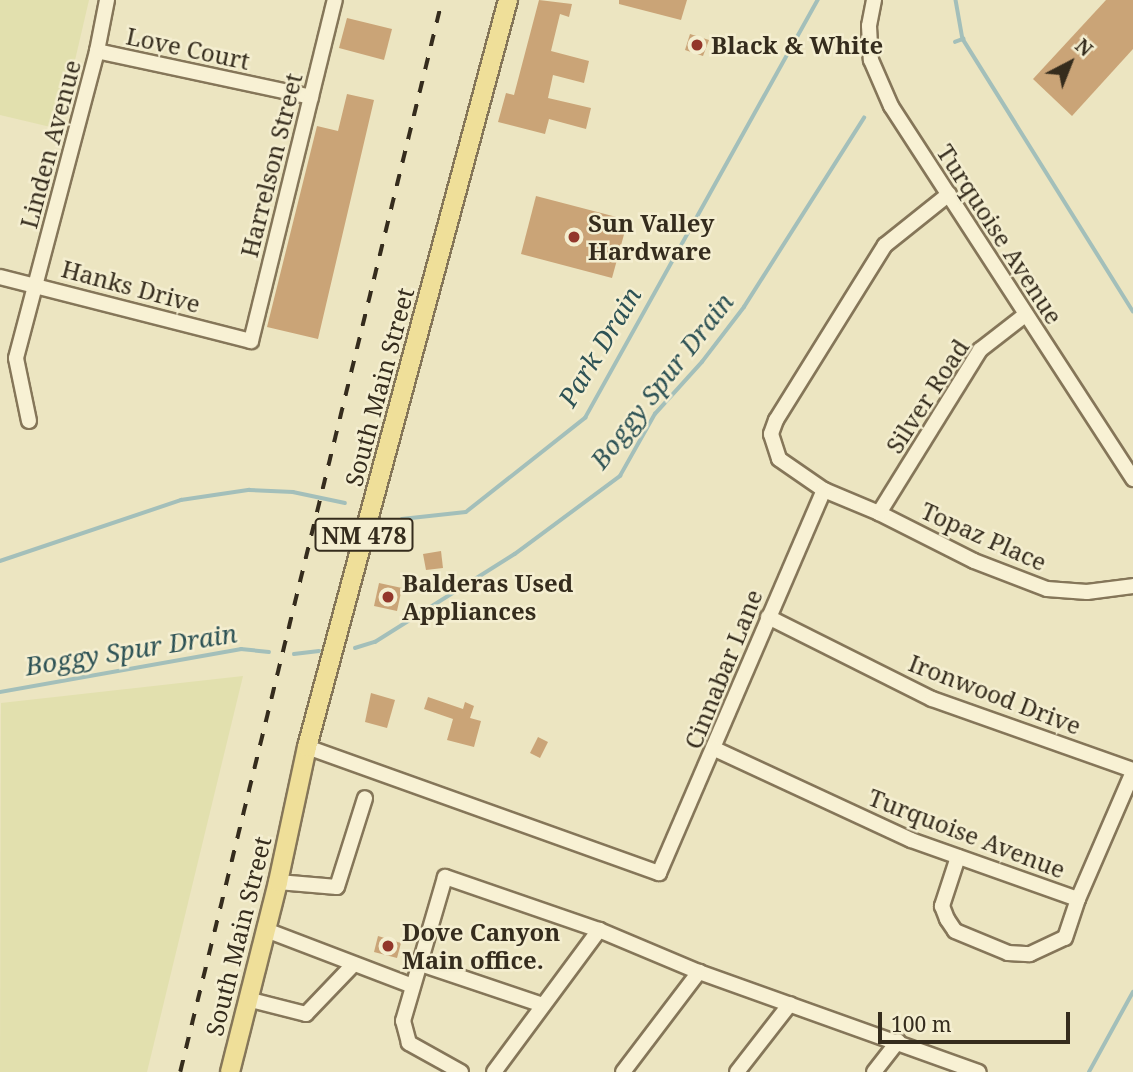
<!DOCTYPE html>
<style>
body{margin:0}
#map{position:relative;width:1133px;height:1072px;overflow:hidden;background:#ece5c1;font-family:"Noto Serif",serif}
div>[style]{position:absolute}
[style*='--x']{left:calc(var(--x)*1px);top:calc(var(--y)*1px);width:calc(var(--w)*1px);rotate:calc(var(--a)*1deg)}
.farmland>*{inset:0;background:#e2e0ae}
.stream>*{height:3.5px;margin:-1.75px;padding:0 1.75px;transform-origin:1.75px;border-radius:1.75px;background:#a3bfba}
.building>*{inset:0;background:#caa477}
.roads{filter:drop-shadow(2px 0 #857659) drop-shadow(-2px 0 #857659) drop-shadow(0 2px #857659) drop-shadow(0 -2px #857659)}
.minor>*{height:14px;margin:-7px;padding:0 7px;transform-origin:7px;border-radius:7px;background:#f8f1d4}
.major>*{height:18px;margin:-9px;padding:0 9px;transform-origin:9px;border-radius:9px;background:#efdf99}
.rail>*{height:3.5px;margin-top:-1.75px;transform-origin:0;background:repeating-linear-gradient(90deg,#352c1d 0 12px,transparent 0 24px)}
.dots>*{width:19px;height:19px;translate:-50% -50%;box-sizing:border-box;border:4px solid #f4eed0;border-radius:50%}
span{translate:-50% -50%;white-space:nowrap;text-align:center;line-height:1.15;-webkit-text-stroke:5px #f4eed0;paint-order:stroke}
.shield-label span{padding:2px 5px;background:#f4eed0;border:2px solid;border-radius:5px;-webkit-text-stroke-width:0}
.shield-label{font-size:23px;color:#352c1d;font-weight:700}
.poi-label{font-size:24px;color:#352c1d;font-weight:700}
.left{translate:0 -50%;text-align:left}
.street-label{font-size:24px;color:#352c1d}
.water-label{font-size:26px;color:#2d5255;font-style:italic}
.north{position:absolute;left:1035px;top:28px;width:70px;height:70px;-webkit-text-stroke:5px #f4eed0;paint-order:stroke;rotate:42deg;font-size:19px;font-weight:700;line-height:28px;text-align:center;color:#352c1d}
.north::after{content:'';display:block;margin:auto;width:24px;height:32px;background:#352c1d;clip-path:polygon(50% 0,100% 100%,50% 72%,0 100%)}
.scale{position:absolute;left:878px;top:1012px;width:192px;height:32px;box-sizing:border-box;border:4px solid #352c1d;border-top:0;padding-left:9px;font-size:21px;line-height:24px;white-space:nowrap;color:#352c1d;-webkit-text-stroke:5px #f4eed0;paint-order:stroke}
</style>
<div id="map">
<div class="farmland">
<i style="clip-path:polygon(0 0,89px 0,59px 129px,0 115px)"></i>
<i style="clip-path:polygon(243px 676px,147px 1072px,0 1072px,1px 703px)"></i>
</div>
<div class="stream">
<i style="--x:956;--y:0;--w:40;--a:80"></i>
<i style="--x:963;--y:39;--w:321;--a:58"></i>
<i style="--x:955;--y:42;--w:9;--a:-21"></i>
<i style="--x:402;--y:519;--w:64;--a:-6.2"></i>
<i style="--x:466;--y:512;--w:152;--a:-38.3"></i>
<i style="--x:585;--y:418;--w:479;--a:-60.9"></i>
<i style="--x:0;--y:561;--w:191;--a:-18.6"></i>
<i style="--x:181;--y:500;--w:69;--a:-8.4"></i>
<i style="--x:249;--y:490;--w:44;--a:2.6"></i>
<i style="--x:293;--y:492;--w:53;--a:11.9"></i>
<i style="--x:355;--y:648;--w:21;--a:-17"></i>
<i style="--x:375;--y:642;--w:165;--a:-32.2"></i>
<i style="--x:515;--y:554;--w:131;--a:-36.6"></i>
<i style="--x:620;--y:476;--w:71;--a:-60.6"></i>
<i style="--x:655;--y:414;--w:70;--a:-47.9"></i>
<i style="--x:702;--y:362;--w:69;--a:-52.6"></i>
<i style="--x:744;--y:307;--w:224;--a:-57.6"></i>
<i style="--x:294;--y:654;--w:25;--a:-7"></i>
<i style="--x:0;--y:692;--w:245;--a:-10.1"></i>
<i style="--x:241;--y:649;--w:28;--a:6"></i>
<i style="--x:1089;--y:1072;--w:91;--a:-61.2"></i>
</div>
<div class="building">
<i style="clip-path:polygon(539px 0,572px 4px,569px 17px,560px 14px,551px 51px,589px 61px,584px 83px,553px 75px,548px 98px,591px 108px,586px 129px,549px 119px,545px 134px,498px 122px,506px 93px,514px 95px)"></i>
<i style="clip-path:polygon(619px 0,687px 0,681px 20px,619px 4px)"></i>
<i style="clip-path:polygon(1106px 0,1133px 0,1133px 49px,1072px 116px,1033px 79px)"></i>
<i style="clip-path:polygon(347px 18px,392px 29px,384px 60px,339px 48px)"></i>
<i style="clip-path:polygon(690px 34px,709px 40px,703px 56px,685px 50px)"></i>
<i style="clip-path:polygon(347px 94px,374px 100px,318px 339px,267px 327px,317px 126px,338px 131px)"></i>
<i style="clip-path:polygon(536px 196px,628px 220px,612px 278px,521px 254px)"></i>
<i style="clip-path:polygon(441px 551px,443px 568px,426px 570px,423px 554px)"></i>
<i style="clip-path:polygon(379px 583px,402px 588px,397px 611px,374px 606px)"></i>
<i style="clip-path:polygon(371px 693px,395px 700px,387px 728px,365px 722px)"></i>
<i style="clip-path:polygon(428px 697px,463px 709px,465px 702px,474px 706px,470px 718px,481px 721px,474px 747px,447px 740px,453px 719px,424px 709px)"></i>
<i style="clip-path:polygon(538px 737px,548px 742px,540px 758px,530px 753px)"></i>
<i style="clip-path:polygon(378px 936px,401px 943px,397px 958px,374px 952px)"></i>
</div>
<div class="roads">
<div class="minor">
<i style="--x:874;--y:0;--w:26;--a:101"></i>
<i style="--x:869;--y:26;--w:34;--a:87"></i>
<i style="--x:871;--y:60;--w:50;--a:66.5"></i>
<i style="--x:891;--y:106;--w:445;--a:57"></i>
<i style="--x:97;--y:51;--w:219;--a:12.1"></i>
<i style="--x:949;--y:194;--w:82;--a:141.4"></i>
<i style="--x:885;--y:245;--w:206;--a:121.9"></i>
<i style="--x:776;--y:420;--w:15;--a:110"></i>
<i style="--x:771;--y:434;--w:26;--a:72"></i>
<i style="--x:779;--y:459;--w:55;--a:34.6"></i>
<i style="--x:824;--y:490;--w:60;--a:22.7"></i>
<i style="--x:879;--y:513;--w:106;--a:26.8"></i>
<i style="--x:974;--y:561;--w:78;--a:21"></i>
<i style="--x:1047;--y:589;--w:40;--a:4.3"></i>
<i style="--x:1087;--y:592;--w:46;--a:-7.4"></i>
<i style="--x:0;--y:277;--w:259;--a:14.3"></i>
<i style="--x:251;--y:341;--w:351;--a:-76.2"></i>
<i style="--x:29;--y:421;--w:64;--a:-101.7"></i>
<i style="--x:16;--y:358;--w:318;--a:-75.2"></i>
<i style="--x:97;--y:51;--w:52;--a:-78.9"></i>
<i style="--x:879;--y:513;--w:192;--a:-58.2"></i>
<i style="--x:980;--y:350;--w:57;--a:-37.9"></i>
<i style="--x:768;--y:617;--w:183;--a:26.6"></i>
<i style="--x:932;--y:699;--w:213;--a:19.5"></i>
<i style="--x:307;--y:747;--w:374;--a:19.7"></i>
<i style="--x:659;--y:873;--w:417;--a:-66.7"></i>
<i style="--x:715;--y:749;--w:216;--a:24.9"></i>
<i style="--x:911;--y:840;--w:177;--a:19.5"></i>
<i style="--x:1078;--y:899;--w:138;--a:-66.6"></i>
<i style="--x:958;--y:857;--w:52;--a:108.1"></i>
<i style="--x:942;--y:906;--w:14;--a:69"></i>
<i style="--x:947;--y:919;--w:14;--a:56"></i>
<i style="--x:955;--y:931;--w:57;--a:22.5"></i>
<i style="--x:1008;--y:953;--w:22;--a:3"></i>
<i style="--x:1030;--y:954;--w:38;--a:-25"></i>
<i style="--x:1065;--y:938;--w:41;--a:-71.6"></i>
<i style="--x:278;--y:882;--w:59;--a:4.8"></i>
<i style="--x:337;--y:887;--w:93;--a:-72.5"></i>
<i style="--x:266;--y:930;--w:157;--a:20.9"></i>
<i style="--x:418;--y:963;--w:132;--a:18.6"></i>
<i style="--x:247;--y:999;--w:61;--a:14.3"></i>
<i style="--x:306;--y:1014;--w:69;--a:-46.2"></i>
<i style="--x:461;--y:1072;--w:60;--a:-150.9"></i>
<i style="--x:409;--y:1043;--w:23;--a:-105"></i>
<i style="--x:403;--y:1021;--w:150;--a:-73.7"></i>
<i style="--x:445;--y:877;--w:163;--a:19"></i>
<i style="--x:599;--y:930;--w:108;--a:22.8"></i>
<i style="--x:699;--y:972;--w:297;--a:19.7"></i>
<i style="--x:494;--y:1072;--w:177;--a:-53.5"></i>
<i style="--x:623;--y:1072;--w:126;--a:-52.8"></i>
<i style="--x:737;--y:1072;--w:86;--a:-52.1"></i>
<i style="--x:874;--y:1072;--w:39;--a:-52"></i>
</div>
<div class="major">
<i style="--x:230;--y:1072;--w:196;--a:-75.8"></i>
<i style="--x:278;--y:882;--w:138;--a:-77.9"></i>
<i style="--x:307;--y:747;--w:774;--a:-74.94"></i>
</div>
</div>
<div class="rail">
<i style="--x:180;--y:1072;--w:1104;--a:-76.27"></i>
</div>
<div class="dots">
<i style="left:697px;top:45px;background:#93372b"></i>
<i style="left:574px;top:237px;background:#93372b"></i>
<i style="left:388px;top:597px;background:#93372b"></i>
<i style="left:388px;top:946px;background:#93372b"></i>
</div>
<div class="shield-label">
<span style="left:364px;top:535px">NM 478</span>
</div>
<div class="poi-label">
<span class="left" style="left:711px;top:45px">Black &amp; White</span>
<span class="left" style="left:588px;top:237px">Sun Valley<br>Hardware</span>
<span class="left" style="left:402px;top:597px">Balderas Used<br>Appliances</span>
<span class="left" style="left:402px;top:946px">Dove Canyon<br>Main office.</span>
</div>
<div class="street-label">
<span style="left:188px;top:48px;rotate:12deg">Love Court</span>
<span style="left:50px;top:144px;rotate:-75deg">Linden Avenue</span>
<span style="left:271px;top:165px;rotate:-76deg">Harrelson Street</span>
<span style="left:1000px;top:234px;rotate:57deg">Turquoise Avenue</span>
<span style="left:131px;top:286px;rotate:15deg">Hanks Drive</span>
<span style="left:379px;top:387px;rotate:-75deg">South Main Street</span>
<span style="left:927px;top:396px;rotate:-57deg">Silver Road</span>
<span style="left:984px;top:536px;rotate:24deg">Topaz Place</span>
<span style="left:723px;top:669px;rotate:-68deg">Cinnabar Lane</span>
<span style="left:995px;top:694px;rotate:21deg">Ironwood Drive</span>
<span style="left:967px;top:833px;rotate:21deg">Turquoise Avenue</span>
<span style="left:238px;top:936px;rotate:-76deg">South Main Street</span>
</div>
<div class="water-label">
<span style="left:600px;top:347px;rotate:-59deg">Park Drain</span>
<span style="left:662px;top:381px;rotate:-52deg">Boggy Spur Drain</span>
<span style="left:131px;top:650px;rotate:-9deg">Boggy Spur Drain</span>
</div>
<div class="north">N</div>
<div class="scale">100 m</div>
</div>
